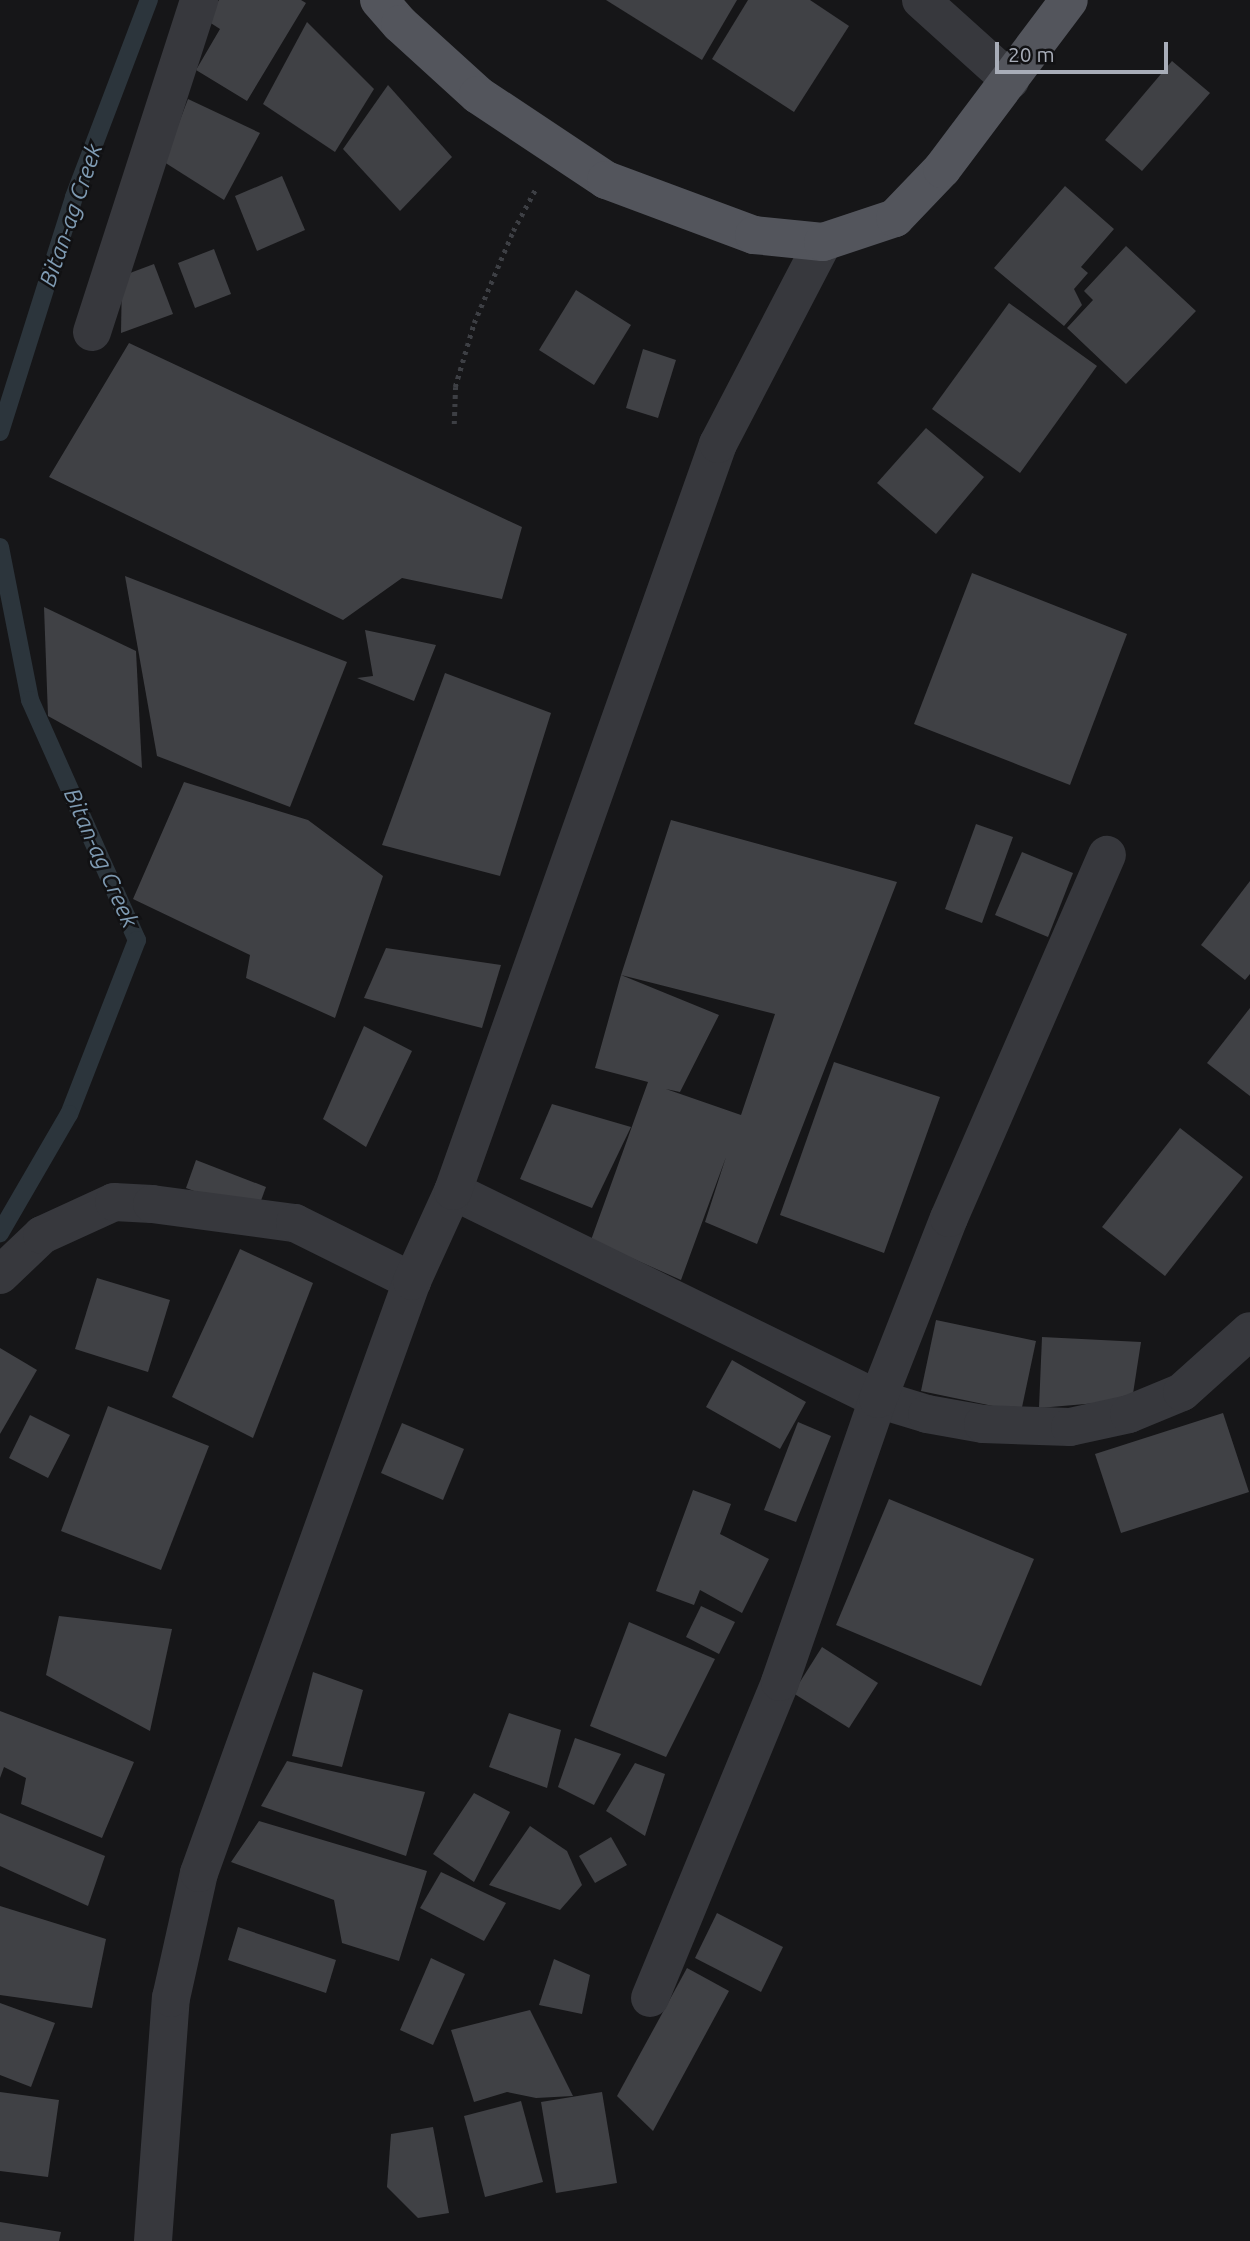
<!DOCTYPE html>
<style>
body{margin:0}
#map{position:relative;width:1250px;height:2241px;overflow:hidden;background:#161618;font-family:Ubuntu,sans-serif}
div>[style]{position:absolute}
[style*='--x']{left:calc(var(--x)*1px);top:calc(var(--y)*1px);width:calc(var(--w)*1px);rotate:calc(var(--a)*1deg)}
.stream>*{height:18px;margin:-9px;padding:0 9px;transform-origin:9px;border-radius:9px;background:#2c353c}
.building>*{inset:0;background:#404145}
.path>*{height:4.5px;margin-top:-2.25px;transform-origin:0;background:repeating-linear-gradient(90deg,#3d3f44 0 3.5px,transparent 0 8.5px)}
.minor>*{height:38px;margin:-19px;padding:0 19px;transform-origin:19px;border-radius:19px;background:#37383d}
.major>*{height:38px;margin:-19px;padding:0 19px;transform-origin:19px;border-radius:19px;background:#53555c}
span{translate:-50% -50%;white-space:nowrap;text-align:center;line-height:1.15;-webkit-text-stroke:5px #111113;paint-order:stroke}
.water-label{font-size:23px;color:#7f9bb3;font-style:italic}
.scale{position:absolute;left:995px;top:42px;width:173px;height:32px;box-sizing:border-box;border:4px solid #a8adb8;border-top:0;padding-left:9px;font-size:21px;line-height:24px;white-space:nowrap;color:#a8adb8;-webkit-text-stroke:5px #111113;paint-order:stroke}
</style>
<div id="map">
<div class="stream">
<i style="--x:0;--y:432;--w:246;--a:-72.5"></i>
<i style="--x:74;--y:197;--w:211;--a:-69.2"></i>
<i style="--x:0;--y:547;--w:156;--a:78.9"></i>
<i style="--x:30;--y:700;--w:263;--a:66"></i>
<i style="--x:137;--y:940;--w:187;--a:111.3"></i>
<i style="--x:69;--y:1114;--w:138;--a:120.1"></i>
</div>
<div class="building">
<i style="clip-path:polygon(219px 0,301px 0,306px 3px,247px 101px,196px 70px,220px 29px,206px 20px)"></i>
<i style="clip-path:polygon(606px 0,737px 0,702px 60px)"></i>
<i style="clip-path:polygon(748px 0,810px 0,849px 26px,794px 112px,712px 59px)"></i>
<i style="clip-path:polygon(307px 22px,374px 89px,335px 152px,263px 104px)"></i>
<i style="clip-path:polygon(1172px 61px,1210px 93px,1142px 171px,1105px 140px)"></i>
<i style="clip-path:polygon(388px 85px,452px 157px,400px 211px,343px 149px)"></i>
<i style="clip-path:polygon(188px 99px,260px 133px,224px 200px,164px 162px)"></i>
<i style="clip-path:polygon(282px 176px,305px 230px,257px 251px,235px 196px)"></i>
<i style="clip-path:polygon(1065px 186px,1114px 229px,1081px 267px,1088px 273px,1074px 289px,1082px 305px,1064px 326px,994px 268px)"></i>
<i style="clip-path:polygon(1126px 246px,1196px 311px,1126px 384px,1067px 328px,1093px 300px,1084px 291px)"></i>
<i style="clip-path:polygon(214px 249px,231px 294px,195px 308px,178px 263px)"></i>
<i style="clip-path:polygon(154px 264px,173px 314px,121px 333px,122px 276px)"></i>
<i style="clip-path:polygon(576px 290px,631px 325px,594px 385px,539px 350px)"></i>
<i style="clip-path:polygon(1009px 303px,1097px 366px,1020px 473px,932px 409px)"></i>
<i style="clip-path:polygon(129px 343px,522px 527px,502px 599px,402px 578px,343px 620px,49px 477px)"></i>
<i style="clip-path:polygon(643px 349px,676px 360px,658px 418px,626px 408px)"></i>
<i style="clip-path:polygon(926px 428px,984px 477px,936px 534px,877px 483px)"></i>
<i style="clip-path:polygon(972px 573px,1127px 634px,1070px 785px,914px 724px)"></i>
<i style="clip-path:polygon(125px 576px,347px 662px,290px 807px,157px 756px)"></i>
<i style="clip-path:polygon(44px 607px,136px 651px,142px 768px,48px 716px)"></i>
<i style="clip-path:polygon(365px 630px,436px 645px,414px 701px,357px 678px,373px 676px)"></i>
<i style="clip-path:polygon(445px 673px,551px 713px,500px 876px,382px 845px)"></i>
<i style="clip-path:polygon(184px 782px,308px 820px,383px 876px,335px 1018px,246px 978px,250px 955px,133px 899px)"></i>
<i style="clip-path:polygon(671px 820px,897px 882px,757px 1244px,705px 1222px,726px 1157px,681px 1280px,591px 1240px,648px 1082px,595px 1068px,621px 975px,719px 1015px,680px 1092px,666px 1089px,741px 1115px,775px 1014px,621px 975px)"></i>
<i style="clip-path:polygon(976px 824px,1013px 837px,982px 923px,945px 909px)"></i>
<i style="clip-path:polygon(1022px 852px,1073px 873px,1048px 937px,995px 915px)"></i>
<i style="clip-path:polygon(1250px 881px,1250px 974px,1245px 980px,1201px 945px)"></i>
<i style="clip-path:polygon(386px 948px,501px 965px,482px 1028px,364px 998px)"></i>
<i style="clip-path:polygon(1250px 1008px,1250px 1096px,1207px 1063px)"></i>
<i style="clip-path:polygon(364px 1026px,412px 1051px,366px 1147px,323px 1119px)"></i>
<i style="clip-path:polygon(834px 1062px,940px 1097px,884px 1253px,780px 1215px)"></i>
<i style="clip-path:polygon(552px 1104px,631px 1127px,592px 1208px,520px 1179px)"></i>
<i style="clip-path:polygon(1180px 1128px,1243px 1177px,1165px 1276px,1102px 1227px)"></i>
<i style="clip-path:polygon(196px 1160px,266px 1187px,256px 1214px,186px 1188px)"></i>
<i style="clip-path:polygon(240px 1249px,313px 1283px,253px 1438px,172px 1397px)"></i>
<i style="clip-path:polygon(97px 1278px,170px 1300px,148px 1372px,75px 1349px)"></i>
<i style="clip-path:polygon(936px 1320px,1036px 1341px,1021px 1412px,921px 1391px)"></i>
<i style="clip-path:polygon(1042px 1337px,1141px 1342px,1132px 1400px,1039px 1408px)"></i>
<i style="clip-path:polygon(0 1348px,37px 1370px,0 1434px)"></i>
<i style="clip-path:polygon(732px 1360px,806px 1402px,780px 1449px,706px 1407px)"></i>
<i style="clip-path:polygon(108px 1406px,209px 1446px,161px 1570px,61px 1531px)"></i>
<i style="clip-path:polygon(1223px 1413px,1249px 1492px,1121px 1533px,1095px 1454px)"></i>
<i style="clip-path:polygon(30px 1415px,70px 1435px,48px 1478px,9px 1458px)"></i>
<i style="clip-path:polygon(798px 1422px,831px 1436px,796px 1522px,764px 1510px)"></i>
<i style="clip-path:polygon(402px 1423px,464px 1449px,443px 1500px,381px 1473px)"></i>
<i style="clip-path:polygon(693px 1490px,731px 1504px,720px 1534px,769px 1559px,742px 1613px,700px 1590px,694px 1605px,656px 1591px)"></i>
<i style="clip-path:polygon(889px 1499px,1034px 1559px,981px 1686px,836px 1625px)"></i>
<i style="clip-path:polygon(701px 1606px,735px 1622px,719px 1654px,686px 1637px)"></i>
<i style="clip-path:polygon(59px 1616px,172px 1629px,150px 1731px,46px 1675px)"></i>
<i style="clip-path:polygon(629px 1622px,715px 1659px,666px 1757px,590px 1726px)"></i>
<i style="clip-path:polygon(822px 1647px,878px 1683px,849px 1728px,793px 1693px)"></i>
<i style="clip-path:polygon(313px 1672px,363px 1690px,342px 1767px,292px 1756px)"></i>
<i style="clip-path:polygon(0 1711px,134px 1762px,102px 1838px,21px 1804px,26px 1778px,4px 1767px,0 1778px)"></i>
<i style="clip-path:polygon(509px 1713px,561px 1730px,547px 1788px,489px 1767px)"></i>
<i style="clip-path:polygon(575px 1738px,621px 1754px,594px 1805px,558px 1787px)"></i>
<i style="clip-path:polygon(287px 1761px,425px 1792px,406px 1856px,261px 1806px)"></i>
<i style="clip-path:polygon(635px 1763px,665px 1774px,645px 1836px,606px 1811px)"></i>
<i style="clip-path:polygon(474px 1793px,510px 1812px,474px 1882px,433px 1854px)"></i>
<i style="clip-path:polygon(0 1813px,105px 1856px,88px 1906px,0 1866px)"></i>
<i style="clip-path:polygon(259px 1821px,427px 1871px,399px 1961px,342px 1943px,334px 1900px,231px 1862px)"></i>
<i style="clip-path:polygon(530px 1826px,567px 1851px,582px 1885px,560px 1910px,489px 1885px)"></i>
<i style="clip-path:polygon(611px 1837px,627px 1865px,595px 1883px,579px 1856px)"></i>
<i style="clip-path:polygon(441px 1872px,506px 1903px,484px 1941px,420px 1908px)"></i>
<i style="clip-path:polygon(0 1906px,106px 1939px,92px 2008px,0 1995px)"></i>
<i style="clip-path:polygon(717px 1913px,783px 1947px,761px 1992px,695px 1958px)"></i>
<i style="clip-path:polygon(238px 1927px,336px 1960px,326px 1993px,228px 1960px)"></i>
<i style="clip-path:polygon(431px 1958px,465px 1974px,433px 2045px,400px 2030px)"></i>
<i style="clip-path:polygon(554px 1959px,590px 1975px,582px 2014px,539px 2005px)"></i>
<i style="clip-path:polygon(687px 1968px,729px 1991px,653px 2131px,617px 2096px)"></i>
<i style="clip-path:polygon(0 2003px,55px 2023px,31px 2087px,0 2075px)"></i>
<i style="clip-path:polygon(530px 2010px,573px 2096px,536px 2098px,507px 2092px,474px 2102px,451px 2030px)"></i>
<i style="clip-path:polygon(0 2092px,59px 2100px,48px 2177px,0 2171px)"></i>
<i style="clip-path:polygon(602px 2092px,617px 2183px,556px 2193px,541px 2102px)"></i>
<i style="clip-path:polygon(521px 2101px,543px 2182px,485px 2197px,464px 2116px)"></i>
<i style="clip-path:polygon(433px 2127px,449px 2213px,418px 2218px,387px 2187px,391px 2134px)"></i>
<i style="clip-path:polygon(0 2222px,61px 2232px,59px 2241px,0 2241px)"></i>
</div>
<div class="path">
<i style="--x:454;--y:424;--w:37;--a:-88"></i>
<i style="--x:455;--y:387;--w:67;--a:-73.5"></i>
<i style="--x:474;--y:323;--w:100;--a:-67"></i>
<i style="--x:513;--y:231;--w:47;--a:-61.8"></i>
</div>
<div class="minor">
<i style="--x:921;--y:0;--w:120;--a:42"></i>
<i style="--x:92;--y:332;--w:349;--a:-72.1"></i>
<i style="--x:453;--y:1191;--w:473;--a:26.1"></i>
<i style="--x:878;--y:1399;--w:51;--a:17"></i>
<i style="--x:927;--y:1414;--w:57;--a:10.1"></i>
<i style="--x:983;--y:1424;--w:87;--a:2"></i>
<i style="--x:1070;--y:1427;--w:60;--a:-12.4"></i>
<i style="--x:1129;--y:1414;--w:57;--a:-22.5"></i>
<i style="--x:1182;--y:1392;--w:91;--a:-41.9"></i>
<i style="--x:0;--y:1275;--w:58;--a:-43.6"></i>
<i style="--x:42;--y:1235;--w:79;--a:-24.6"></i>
<i style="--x:114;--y:1202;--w:38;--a:3"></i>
<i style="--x:152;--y:1204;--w:144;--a:7.6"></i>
<i style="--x:295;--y:1223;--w:131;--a:26.4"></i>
<i style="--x:650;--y:1998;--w:342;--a:-67.6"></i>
<i style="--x:780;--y:1682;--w:299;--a:-70.9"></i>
<i style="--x:878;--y:1399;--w:194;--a:-68.6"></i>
<i style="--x:949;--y:1218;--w:396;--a:-66.5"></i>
<i style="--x:153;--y:2241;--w:244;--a:-85.8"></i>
<i style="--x:171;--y:1998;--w:128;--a:-77.4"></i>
<i style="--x:199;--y:1873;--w:629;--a:-70.21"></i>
<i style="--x:412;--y:1281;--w:99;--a:-65.5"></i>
<i style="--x:453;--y:1191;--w:793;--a:-70.47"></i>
<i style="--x:718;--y:444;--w:228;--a:-62.5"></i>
</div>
<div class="major">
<i style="--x:379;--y:0;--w:32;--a:49"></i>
<i style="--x:400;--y:24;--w:105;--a:42.3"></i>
<i style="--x:478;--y:95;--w:154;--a:33.6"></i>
<i style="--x:606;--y:180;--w:158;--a:20.4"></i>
<i style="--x:754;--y:235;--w:69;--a:5.8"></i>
<i style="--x:823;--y:242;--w:76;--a:-18.4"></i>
<i style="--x:895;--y:218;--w:68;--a:-46.2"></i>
<i style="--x:942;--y:169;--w:211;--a:-53.1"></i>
</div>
<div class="water-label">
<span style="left:71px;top:215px;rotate:-71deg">Bitan-ag Creek</span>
<span style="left:101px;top:858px;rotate:66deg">Bitan-ag Creek</span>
</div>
<div class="scale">20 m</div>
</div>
